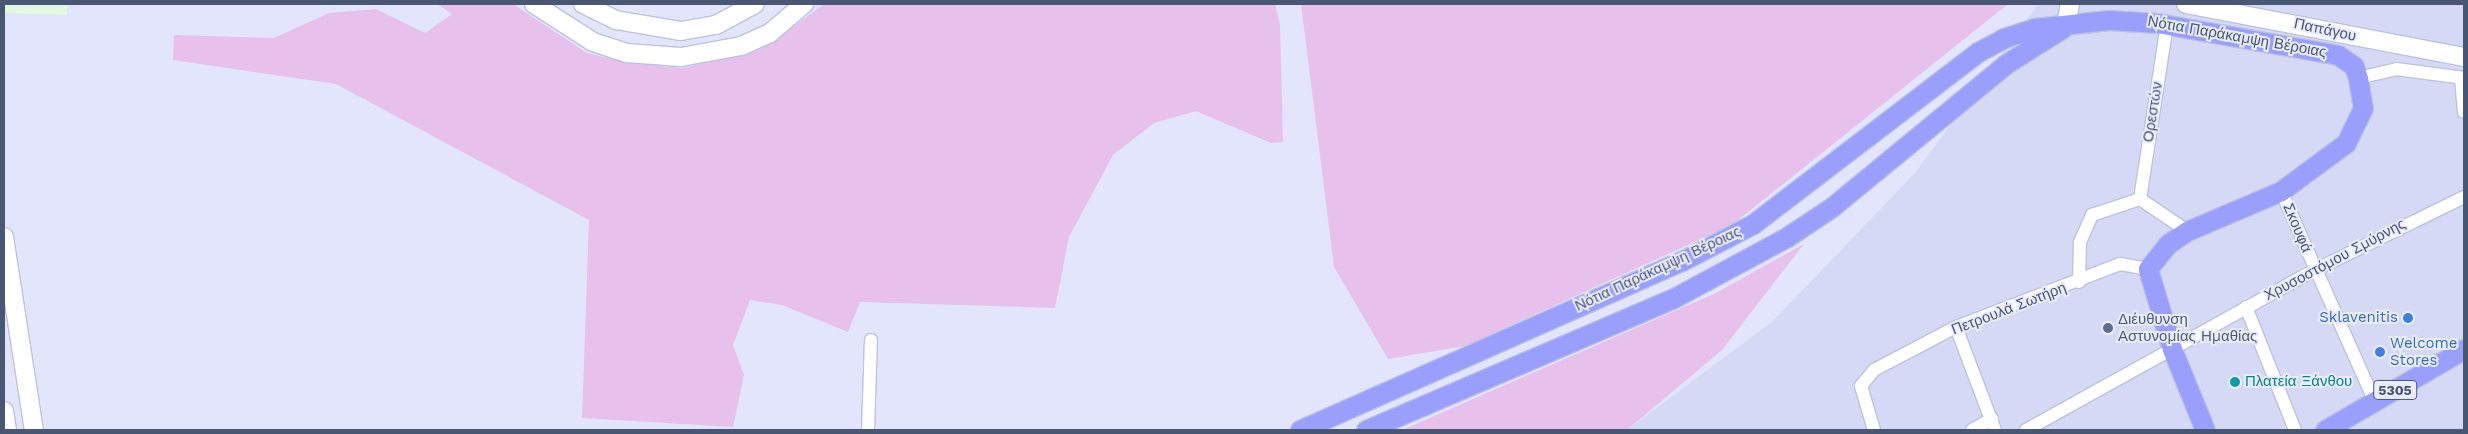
<!DOCTYPE html>
<meta charset="utf-8">
<style>
body{margin:0}
#map{position:relative;width:2468px;height:434px;overflow:hidden;background:#e3e5fd;font-family:"Work Sans",sans-serif}
div>[style]{position:absolute}
[style*='--x']{left:calc(var(--x)*1px);top:calc(var(--y)*1px);width:calc(var(--w)*1px);rotate:calc(var(--a)*1deg)}
.residential>*{inset:0;background:#d5d9f6}
.education>*{inset:0;background:#e1f9e0}
.green>*{inset:0;background:#e7c1eb}
.roads{filter:drop-shadow(1px 0 #bcc3df) drop-shadow(-1px 0 #bcc3df) drop-shadow(0 1px #bcc3df) drop-shadow(0 -1px #bcc3df)}
.street>*{height:12px;margin:-6px;padding:0 6px;transform-origin:6px;border-radius:6px;background:#fff}
.secondary>*{height:18px;margin:-9px;padding:0 9px;transform-origin:9px;border-radius:9px;background:#fff}
.primary>*{height:19px;margin:-9.5px;padding:0 9.5px;transform-origin:9.5px;border-radius:9.5px;background:#9a9ffd}
.dots>*{width:14px;height:14px;translate:-50% -50%;box-sizing:border-box;border:2px solid #eaecff;border-radius:50%}
span{translate:-50% -50%;white-space:nowrap;text-align:center;line-height:1.15;-webkit-text-stroke:4px #eaecff;paint-order:stroke}
.shield-label span{padding:1px 4px;background:#eaecff;border:1px solid;border-radius:4px;-webkit-text-stroke-width:0}
.shield-label{font-size:14px;color:#495775;font-weight:700}
.street-label{font-size:15px;color:#495775}
.shop-label{font-size:15px;color:#366cbe}
.right{translate:-100% -50%;text-align:right}
.left{translate:0 -50%;text-align:left}
.service-label{font-size:15px;color:#4e5e75}
.culture-label{font-size:15px;color:#0d838f}
.frame{position:absolute;inset:0;border:5px solid #495775;pointer-events:none}
</style>
<div id="map">
<div class="residential">
<i style="clip-path:polygon(2038px 4px,2464px 4px,2464px 430px,1627px 430px,1773px 321px,1915px 173px)"></i>
</div>
<div class="education">
<i style="clip-path:polygon(4px 4px,68px 4px,67px 15px,4px 13px)"></i>
</div>
<div class="green">
<i style="clip-path:polygon(437px 4px,513px 4px,587px 53px,625px 62px,681px 68px,741px 55px,785px 33px,824px 4px,1275px 4px,1280px 25px,1283px 142px,1271px 143px,1196px 111px,1154px 123px,1113px 155px,1069px 237px,1055px 308px,860px 302px,848px 332px,782px 305px,750px 300px,733px 345px,744px 375px,733px 427px,582px 418px,589px 220px,336px 84px,173px 60px,174px 35px,274px 38px,329px 13px,376px 9px,425px 33px,452px 14px)"></i>
<i style="clip-path:polygon(1301px 4px,2008px 4px,1732px 225px,1465px 346px,1388px 359px,1334px 267px)"></i>
<i style="clip-path:polygon(1804px 244px,1722px 350px,1627px 430px,1402px 430px,1716px 293px)"></i>
</div>
<div class="roads">
<div class="street">
<i style="--x:2358;--y:78;--w:39;--a:-13"></i>
<i style="--x:2396;--y:69;--w:69;--a:7.5"></i>
<i style="--x:2461;--y:78;--w:34;--a:85"></i>
<i style="--x:2281;--y:191;--w:231;--a:66"></i>
<i style="--x:2140;--y:199;--w:177;--a:-81.2"></i>
<i style="--x:2140;--y:199;--w:57;--a:34.2"></i>
<i style="--x:2079;--y:282;--w:40;--a:-88.6"></i>
<i style="--x:2080;--y:242;--w:30;--a:-66"></i>
<i style="--x:2092;--y:215;--w:51;--a:-18.4"></i>
<i style="--x:2246;--y:307;--w:132;--a:68.3"></i>
<i style="--x:1956;--y:327;--w:110;--a:69.3"></i>
<i style="--x:868;--y:430;--w:90;--a:-88.1"></i>
<i style="--x:1874;--y:430;--w:46;--a:-106.5"></i>
<i style="--x:1861;--y:386;--w:21;--a:-51"></i>
<i style="--x:1874;--y:370;--w:93;--a:-27.7"></i>
<i style="--x:1956;--y:327;--w:176;--a:-21"></i>
<i style="--x:2120;--y:264;--w:28;--a:10"></i>
<i style="--x:1972;--y:430;--w:23;--a:-29"></i>
<i style="--x:2026;--y:430;--w:330;--a:-29"></i>
<i style="--x:2315;--y:270;--w:166;--a:-26.1"></i>
</div>
<div class="secondary">
<i style="--x:534;--y:4;--w:70;--a:32.8"></i>
<i style="--x:593;--y:42;--w:36;--a:18"></i>
<i style="--x:627;--y:53;--w:54;--a:4.2"></i>
<i style="--x:681;--y:57;--w:61;--a:-10.4"></i>
<i style="--x:741;--y:46;--w:32;--a:-24"></i>
<i style="--x:770;--y:33;--w:45;--a:-40.5"></i>
<i style="--x:583;--y:4;--w:37;--a:26"></i>
<i style="--x:616;--y:20;--w:66;--a:9.6"></i>
<i style="--x:681;--y:31;--w:36;--a:-10"></i>
<i style="--x:716;--y:25;--w:44;--a:-28.3"></i>
<i style="--x:2186;--y:4;--w:283;--a:10.8"></i>
<i style="--x:2066;--y:26;--w:22;--a:-80"></i>
<i style="--x:4;--y:237;--w:195;--a:81.2"></i>
<i style="--x:4;--y:411;--w:19;--a:81"></i>
</div>
<div class="primary">
<i style="--x:1300;--y:430;--w:418;--a:-23.9"></i>
<i style="--x:1682;--y:261;--w:80;--a:-27.5"></i>
<i style="--x:1753;--y:224;--w:283;--a:-37.4"></i>
<i style="--x:1978;--y:52;--w:30;--a:-28"></i>
<i style="--x:2004;--y:38;--w:33;--a:-18"></i>
<i style="--x:2035;--y:28;--w:74;--a:-6.2"></i>
<i style="--x:2109;--y:20;--w:48;--a:3.6"></i>
<i style="--x:2157;--y:23;--w:184;--a:10"></i>
<i style="--x:2338;--y:55;--w:19;--a:35"></i>
<i style="--x:2354;--y:66;--w:13;--a:72"></i>
<i style="--x:2358;--y:78;--w:30;--a:81"></i>
<i style="--x:2363;--y:108;--w:39;--a:116"></i>
<i style="--x:2346;--y:143;--w:81;--a:143.6"></i>
<i style="--x:2281;--y:191;--w:102;--a:156.9"></i>
<i style="--x:2187;--y:231;--w:23;--a:146"></i>
<i style="--x:2168;--y:244;--w:32;--a:129"></i>
<i style="--x:2148;--y:269;--w:84;--a:73.3"></i>
<i style="--x:2172;--y:349;--w:87;--a:67.8"></i>
<i style="--x:1366;--y:430;--w:333;--a:-23.2"></i>
<i style="--x:1672;--y:299;--w:131;--a:-28.3"></i>
<i style="--x:1787;--y:237;--w:54;--a:-33.7"></i>
<i style="--x:1832;--y:207;--w:225;--a:-39.4"></i>
<i style="--x:2006;--y:64;--w:67;--a:-32.3"></i>
<i style="--x:2325;--y:430;--w:161;--a:-30.2"></i>
</div>
</div>
<div class="dots">
<i style="left:2408px;top:318px;background:#3f7fe0"></i>
<i style="left:2108px;top:328px;background:#5c6f8a"></i>
<i style="left:2380px;top:352px;background:#3f7fe0"></i>
<i style="left:2235px;top:382px;background:#0f9aa8"></i>
</div>
<div class="shield-label">
<span style="left:2395px;top:390px">5305</span>
</div>
<div class="street-label">
<span style="left:2325px;top:30px;rotate:12deg">Παπάγου</span>
<span style="left:2237px;top:37px;rotate:10deg">Νότια Παράκαμψη Βέροιας</span>
<span style="left:2153px;top:112px;rotate:-81deg">Ορεστών</span>
<span style="left:2297px;top:228px;rotate:67deg">Σκουφά</span>
<span style="left:2335px;top:260px;rotate:-28deg">Χρυσοστόμου Σμύρνης</span>
<span style="left:1658px;top:269px;rotate:-25deg">Νότια Παράκαμψη Βέροιας</span>
<span style="left:2009px;top:309px;rotate:-21deg">Πετρουλά Σωτήρη</span>
</div>
<div class="shop-label">
<span class="right" style="left:2398px;top:318px">Sklavenitis</span>
<span class="left" style="left:2390px;top:352px">Welcome<br>Stores</span>
</div>
<div class="service-label">
<span class="left" style="left:2118px;top:328px">Διέυθυνση<br>Αστυνομίας Ημαθίας</span>
</div>
<div class="culture-label">
<span class="left" style="left:2245px;top:382px">Πλατεία Ξάνθου</span>
</div>
<div class="frame"></div>
</div>
